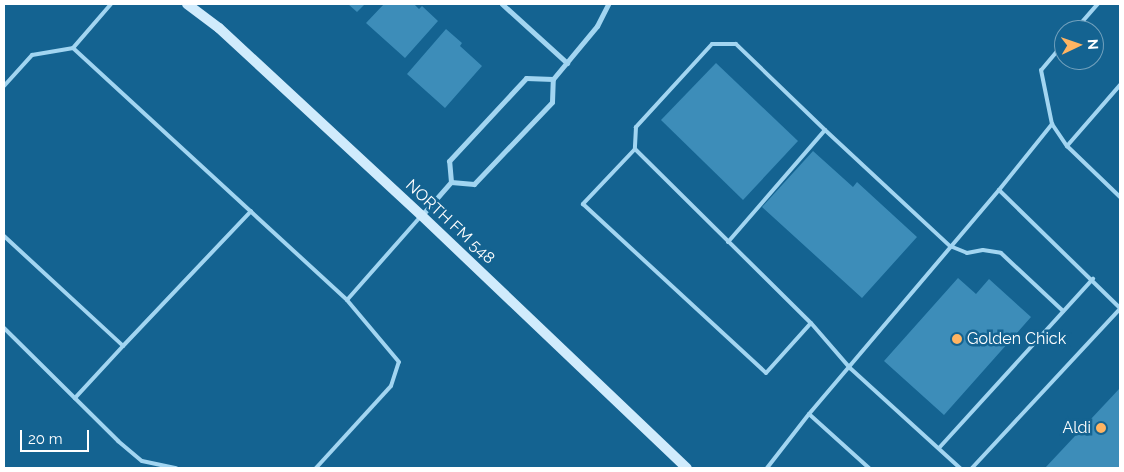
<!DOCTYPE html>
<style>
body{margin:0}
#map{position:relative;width:1124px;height:472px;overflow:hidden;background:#146391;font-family:Raleway,sans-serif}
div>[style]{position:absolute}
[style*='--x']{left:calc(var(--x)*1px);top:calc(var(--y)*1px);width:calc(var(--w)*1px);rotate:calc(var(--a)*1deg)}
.building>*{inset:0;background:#3d8db9}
.service>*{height:4px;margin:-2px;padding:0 2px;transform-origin:2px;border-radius:2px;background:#a2d5f1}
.minor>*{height:5px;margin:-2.5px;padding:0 2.5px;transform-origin:2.5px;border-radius:2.5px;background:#a2d5f1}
.secondary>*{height:10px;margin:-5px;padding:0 5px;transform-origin:5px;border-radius:5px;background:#d0ebfc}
.dots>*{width:14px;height:14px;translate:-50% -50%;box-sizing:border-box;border:2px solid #146391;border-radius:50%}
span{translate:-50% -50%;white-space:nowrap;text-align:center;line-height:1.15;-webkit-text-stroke:5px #146391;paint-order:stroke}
.street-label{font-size:16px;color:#fff}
.poi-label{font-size:16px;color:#fff}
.left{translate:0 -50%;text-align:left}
.right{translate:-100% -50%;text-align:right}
.frame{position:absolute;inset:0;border:5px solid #fff;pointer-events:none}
.north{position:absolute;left:1054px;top:20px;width:50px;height:50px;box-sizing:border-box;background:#146391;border:1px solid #72a1bd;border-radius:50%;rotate:87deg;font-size:14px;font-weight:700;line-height:20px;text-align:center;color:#fff}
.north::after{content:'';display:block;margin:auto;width:18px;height:22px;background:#ffb462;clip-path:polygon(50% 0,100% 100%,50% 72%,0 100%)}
.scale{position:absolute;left:20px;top:430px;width:69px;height:22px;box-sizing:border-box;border:2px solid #fff;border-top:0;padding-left:6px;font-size:15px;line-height:18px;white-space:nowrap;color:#fff;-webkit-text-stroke:4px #146391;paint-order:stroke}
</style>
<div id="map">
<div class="building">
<i style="clip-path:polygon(348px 4px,365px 4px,357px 12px)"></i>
<i style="clip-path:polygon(384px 4px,414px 4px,419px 9px,422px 6px,438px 21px,405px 58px,366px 23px)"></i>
<i style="clip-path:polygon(446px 29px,462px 43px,460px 46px,482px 66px,445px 108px,407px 74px)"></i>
<i style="clip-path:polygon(716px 63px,798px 141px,743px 200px,661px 120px)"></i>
<i style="clip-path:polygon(813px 151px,853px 187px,857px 182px,917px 237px,862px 298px,762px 207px)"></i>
<i style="clip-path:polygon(958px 278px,976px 294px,989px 279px,1031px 317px,944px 415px,884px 361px)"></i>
<i style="clip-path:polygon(1120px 388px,1120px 468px,1045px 468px)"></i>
</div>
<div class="service">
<i style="--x:111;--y:4;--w:58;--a:130.8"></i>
<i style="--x:73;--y:48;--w:372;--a:42.6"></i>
<i style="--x:347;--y:300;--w:112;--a:-48.6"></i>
<i style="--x:1075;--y:30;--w:35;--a:-49"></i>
<i style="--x:1064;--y:43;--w:35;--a:130"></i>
<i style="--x:1041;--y:70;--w:55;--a:78.5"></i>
<i style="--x:1052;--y:124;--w:27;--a:56"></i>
<i style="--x:1067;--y:146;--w:81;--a:-49"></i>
<i style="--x:4;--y:86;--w:42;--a:-47.9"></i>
<i style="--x:32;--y:55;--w:42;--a:-9.7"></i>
<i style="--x:825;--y:130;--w:124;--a:-136"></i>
<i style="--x:736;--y:44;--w:24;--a:180"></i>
<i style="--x:712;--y:44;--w:113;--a:132.5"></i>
<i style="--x:636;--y:127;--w:22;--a:93"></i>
<i style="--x:635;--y:149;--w:76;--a:133.4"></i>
<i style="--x:583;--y:204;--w:249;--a:42.7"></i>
<i style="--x:766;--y:373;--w:67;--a:-48"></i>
<i style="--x:811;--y:323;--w:60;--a:49.1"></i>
<i style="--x:850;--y:368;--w:149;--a:42.3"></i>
<i style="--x:1067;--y:146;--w:74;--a:43.9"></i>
<i style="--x:635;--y:149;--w:247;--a:44.7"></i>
<i style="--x:999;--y:190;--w:85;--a:-51.2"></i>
<i style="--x:4;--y:236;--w:162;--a:42.7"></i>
<i style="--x:123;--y:346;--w:71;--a:132.7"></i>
<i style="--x:728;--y:242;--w:148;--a:-49.1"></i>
<i style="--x:825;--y:130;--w:171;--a:42.9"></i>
<i style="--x:950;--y:246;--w:18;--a:22"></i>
<i style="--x:967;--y:253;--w:16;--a:-11"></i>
<i style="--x:983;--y:250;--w:18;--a:9"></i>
<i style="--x:1001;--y:253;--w:85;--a:43.1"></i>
<i style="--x:4;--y:328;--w:161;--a:44.7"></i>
<i style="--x:118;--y:441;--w:31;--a:40"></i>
<i style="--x:142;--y:461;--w:35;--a:12"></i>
<i style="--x:123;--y:346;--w:186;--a:-46.5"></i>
<i style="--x:809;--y:414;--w:81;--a:42"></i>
<i style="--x:939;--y:448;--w:229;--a:-47.7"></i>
<i style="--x:316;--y:468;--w:111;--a:-47.6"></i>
<i style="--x:391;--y:386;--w:25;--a:-72"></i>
<i style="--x:399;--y:362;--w:81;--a:-130"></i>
<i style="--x:767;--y:468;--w:68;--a:-52.1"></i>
<i style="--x:809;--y:414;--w:294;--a:-49.7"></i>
<i style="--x:999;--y:190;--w:169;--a:44.3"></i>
<i style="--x:972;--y:468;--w:217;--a:-47.1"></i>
</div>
<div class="minor">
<i style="--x:502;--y:4;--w:88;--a:42.2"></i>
<i style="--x:451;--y:182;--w:23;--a:5"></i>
<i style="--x:474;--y:184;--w:113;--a:-46.4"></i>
<i style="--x:552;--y:102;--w:23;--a:-88"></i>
<i style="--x:553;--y:79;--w:69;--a:-50.3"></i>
<i style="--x:597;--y:26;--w:25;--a:-63"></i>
<i style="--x:422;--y:215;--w:44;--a:-48.7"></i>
<i style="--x:451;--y:182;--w:21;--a:-95"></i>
<i style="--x:449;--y:161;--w:113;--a:-47.1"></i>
<i style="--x:526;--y:78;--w:27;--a:2"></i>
</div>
<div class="secondary">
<i style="--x:187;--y:4;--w:40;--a:37"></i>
<i style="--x:219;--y:28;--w:275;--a:42.8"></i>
<i style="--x:421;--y:215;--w:367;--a:43.6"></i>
</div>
<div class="dots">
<i style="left:957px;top:339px;background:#ffb462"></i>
<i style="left:1101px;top:428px;background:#ffb462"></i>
</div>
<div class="street-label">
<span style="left:450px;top:222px;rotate:43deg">NORTH FM 548</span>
</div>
<div class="poi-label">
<span class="left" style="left:967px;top:339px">Golden Chick</span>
<span class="right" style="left:1091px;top:428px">Aldi</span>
</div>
<div class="frame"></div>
<div class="north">N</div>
<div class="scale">20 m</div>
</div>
